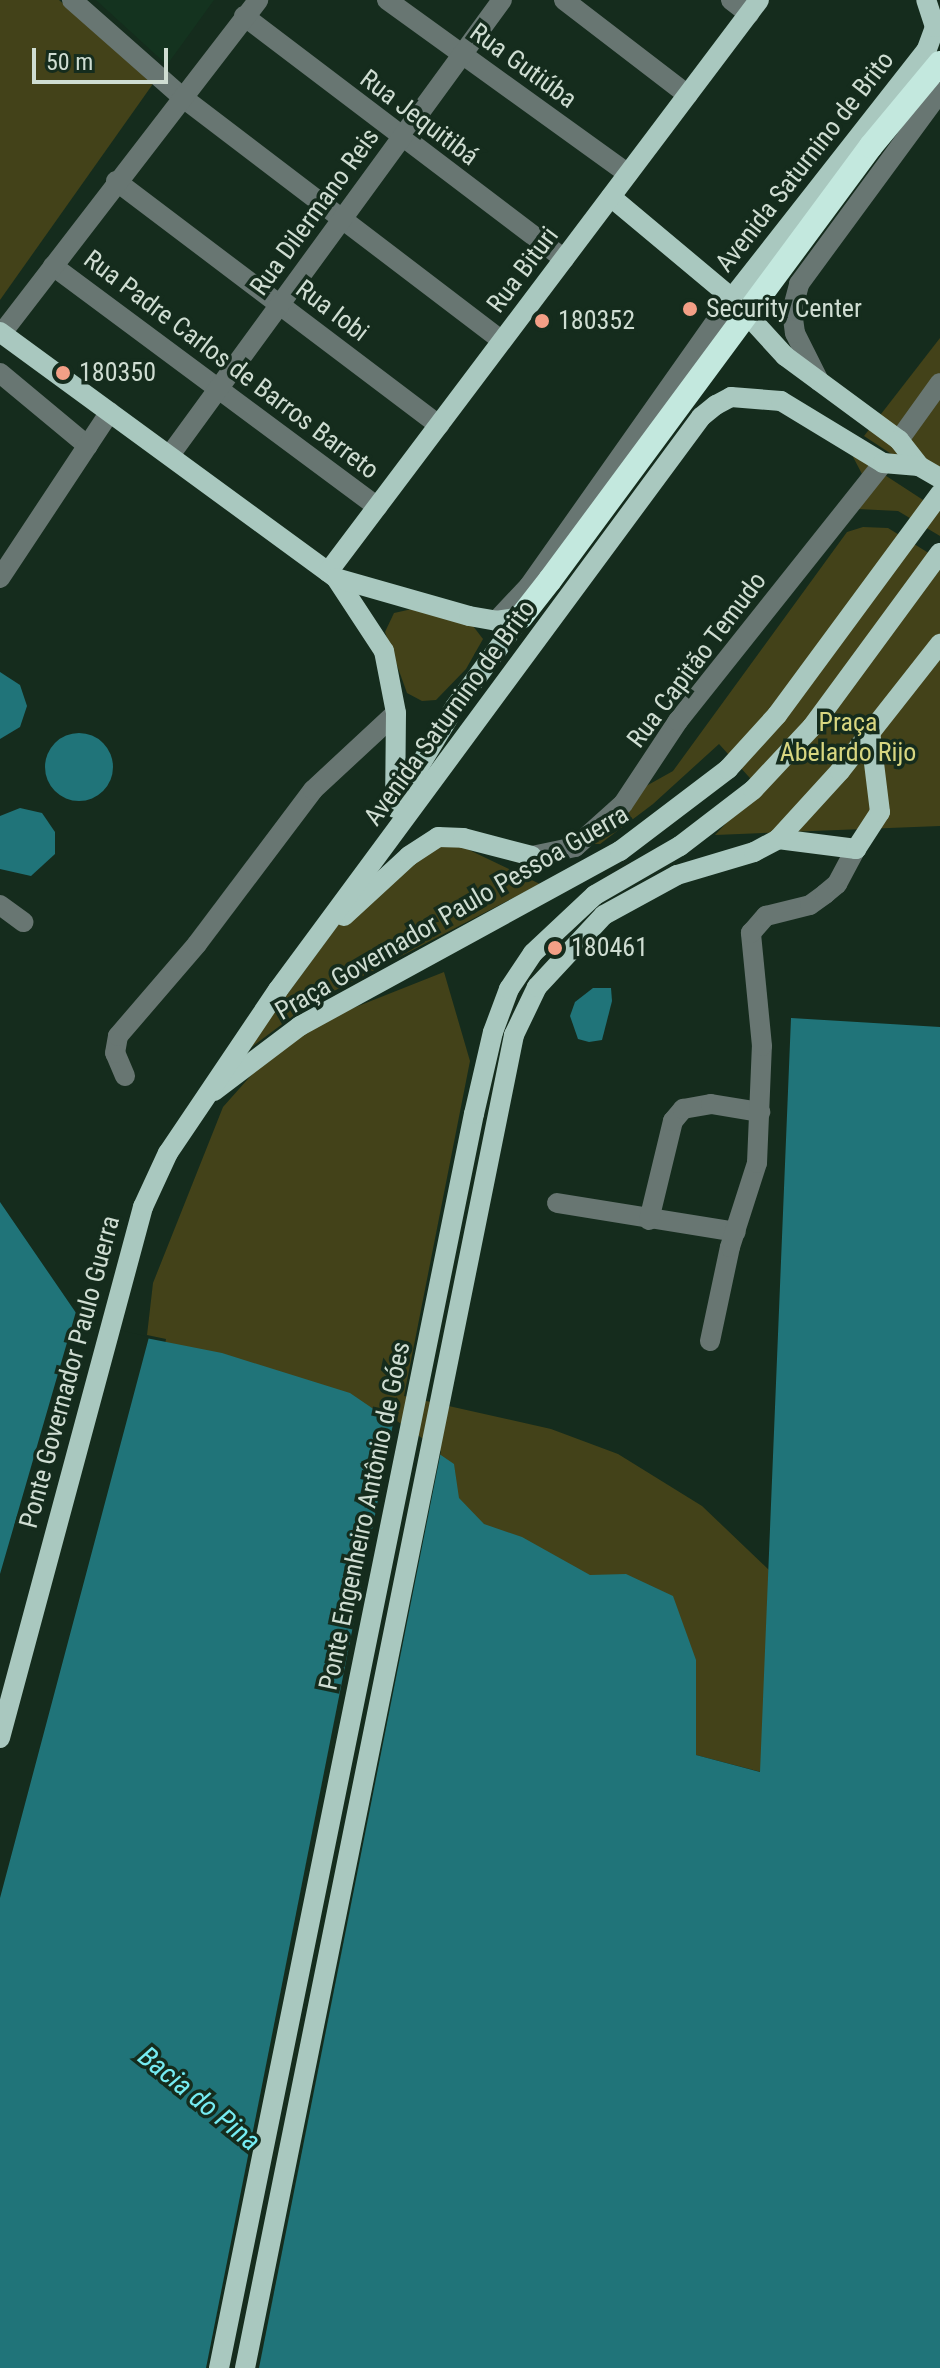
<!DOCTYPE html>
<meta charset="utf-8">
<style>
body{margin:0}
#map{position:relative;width:940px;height:2368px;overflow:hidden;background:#152c1d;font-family:"Roboto Condensed",sans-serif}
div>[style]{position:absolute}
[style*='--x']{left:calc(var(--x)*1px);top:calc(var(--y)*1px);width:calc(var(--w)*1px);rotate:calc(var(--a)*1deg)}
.built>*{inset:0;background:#14331f}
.green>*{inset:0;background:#434219}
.water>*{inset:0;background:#207479}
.round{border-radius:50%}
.pier>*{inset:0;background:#152c1d}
.minor>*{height:20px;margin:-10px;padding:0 10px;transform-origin:10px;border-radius:10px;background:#687672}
.major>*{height:20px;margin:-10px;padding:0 10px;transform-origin:10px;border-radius:10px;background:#a9c8bf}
.highway>*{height:24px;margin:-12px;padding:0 12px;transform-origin:12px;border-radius:12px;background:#c3e8de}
.highway-bridge>*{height:24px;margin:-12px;padding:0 12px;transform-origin:12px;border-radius:12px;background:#c3e8de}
.dots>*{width:22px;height:22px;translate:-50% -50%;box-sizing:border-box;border:4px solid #152c1d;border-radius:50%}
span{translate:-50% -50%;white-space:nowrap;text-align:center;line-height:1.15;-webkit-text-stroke:7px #152c1d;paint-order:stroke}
.street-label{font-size:26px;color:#cfddd2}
.poi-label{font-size:26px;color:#cfddd2}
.left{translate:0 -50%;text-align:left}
.park-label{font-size:26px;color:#d8d680}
.water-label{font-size:28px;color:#76ecf3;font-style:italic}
.scale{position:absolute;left:32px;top:48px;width:136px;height:36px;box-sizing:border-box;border:4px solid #cfddd2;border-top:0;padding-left:10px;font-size:24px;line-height:28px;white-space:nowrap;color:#cfddd2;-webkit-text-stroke:6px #152c1d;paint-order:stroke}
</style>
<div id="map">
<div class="built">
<i style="clip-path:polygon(96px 0,214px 0,167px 65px)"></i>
</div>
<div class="green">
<i style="clip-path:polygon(0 0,59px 0,155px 81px,0 300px)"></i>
<i style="clip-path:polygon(940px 338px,940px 486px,864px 436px)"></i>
<i style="clip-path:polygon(851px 453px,940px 511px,940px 536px,898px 511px,858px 509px,862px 474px)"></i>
<i style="clip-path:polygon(863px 527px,888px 528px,940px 560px,940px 826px,715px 835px,759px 788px,719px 744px,653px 804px,600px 844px,594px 844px,639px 790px,673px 771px,847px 532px)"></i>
<i style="clip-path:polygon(412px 609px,473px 626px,483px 639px,466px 669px,436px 700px,422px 701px,407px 693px,385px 632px,394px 613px)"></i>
<i style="clip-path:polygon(416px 841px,465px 848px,540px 884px,309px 1004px,245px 1052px,349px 910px)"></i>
<i style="clip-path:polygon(444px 972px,470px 1061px,404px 1396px,551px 1429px,618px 1454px,702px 1506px,769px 1570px,761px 1772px,696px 1755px,85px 1326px,165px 1344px,166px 1339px,147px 1335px,153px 1283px,223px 1107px,255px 1071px,296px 1037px,333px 1016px)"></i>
</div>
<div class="water">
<i style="clip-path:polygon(0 672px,20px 685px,27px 706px,20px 727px,0 739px)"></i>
<i class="round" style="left:45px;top:733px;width:68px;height:68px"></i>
<i style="clip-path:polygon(20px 808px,42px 813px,55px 832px,55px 854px,31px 876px,0 869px,0 816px)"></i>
<i style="clip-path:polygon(593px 988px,611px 988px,612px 1001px,602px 1040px,589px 1042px,578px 1039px,570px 1016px,575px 1002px)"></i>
<i style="clip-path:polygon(791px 1018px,940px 1027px,940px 2368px,0 2368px,0 1202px,85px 1326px,222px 1353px,350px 1393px,454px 1464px,459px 1498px,484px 1524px,522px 1537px,590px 1575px,626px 1574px,673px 1596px,696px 1660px,696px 1755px,760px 1772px)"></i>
</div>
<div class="pier">
<i style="clip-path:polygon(77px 1308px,87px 1322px,149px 1337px,0 1898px,0 1574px)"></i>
<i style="clip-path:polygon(394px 1419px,441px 1451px,259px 2368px,206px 2368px)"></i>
</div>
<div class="minor">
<i style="--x:72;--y:0;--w:147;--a:41.4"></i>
<i style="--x:182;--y:97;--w:402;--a:37.3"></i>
<i style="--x:387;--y:0;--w:297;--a:35.8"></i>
<i style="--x:564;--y:0;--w:156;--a:37.5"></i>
<i style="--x:731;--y:0;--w:23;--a:38"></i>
<i style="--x:244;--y:16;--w:402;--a:37.2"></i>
<i style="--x:116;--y:181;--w:405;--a:37.1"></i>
<i style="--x:53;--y:266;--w:404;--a:36.6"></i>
<i style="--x:2;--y:333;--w:420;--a:-52.4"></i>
<i style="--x:0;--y:373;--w:114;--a:39.7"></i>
<i style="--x:819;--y:381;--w:54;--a:-116.6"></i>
<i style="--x:795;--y:333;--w:22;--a:-98"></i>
<i style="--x:792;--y:311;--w:28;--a:-75"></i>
<i style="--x:799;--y:284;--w:238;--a:-53.7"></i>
<i style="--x:899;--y:440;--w:70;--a:-54.3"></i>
<i style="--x:170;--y:455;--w:563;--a:-53.88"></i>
<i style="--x:0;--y:578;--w:199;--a:-56.5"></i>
<i style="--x:496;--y:621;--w:48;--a:-46.7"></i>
<i style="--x:529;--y:586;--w:352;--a:-54.8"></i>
<i style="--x:532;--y:856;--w:44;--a:-11.8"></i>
<i style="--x:575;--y:847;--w:64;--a:-41.9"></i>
<i style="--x:623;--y:804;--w:100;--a:-56.5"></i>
<i style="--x:678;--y:721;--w:330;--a:-51.5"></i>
<i style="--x:0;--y:905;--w:29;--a:36"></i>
<i style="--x:125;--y:1076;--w:25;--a:-113"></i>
<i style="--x:115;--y:1053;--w:17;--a:-80"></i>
<i style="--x:118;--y:1036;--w:121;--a:-49.3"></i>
<i style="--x:197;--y:944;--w:193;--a:-53"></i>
<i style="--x:313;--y:790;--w:113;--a:-42.9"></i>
<i style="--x:557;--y:1203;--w:181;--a:9.2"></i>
<i style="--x:649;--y:1220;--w:102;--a:-76.4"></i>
<i style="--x:673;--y:1121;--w:16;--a:-50"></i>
<i style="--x:683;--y:1109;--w:28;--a:-10"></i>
<i style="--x:711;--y:1104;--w:50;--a:9.3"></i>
<i style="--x:710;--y:1341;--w:96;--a:-78"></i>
<i style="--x:730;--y:1247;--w:88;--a:-72.2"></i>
<i style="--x:757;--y:1163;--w:117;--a:-87.6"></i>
<i style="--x:762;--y:1046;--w:114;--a:-95.6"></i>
<i style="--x:751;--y:933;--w:23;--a:-49"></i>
<i style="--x:766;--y:916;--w:45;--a:-14"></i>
<i style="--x:810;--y:905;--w:19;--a:-36"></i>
<i style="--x:825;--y:894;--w:16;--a:-40"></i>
<i style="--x:837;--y:884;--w:40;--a:-62"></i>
</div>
<div class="major">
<i style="--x:611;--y:197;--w:158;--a:39.9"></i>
<i style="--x:732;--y:298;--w:79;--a:47.6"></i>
<i style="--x:785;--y:356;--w:142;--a:36.4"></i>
<i style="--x:899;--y:440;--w:33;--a:52"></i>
<i style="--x:919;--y:466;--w:24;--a:30"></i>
<i style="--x:732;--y:298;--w:316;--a:-51.9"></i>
<i style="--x:927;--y:49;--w:23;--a:-70"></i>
<i style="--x:935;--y:27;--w:28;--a:-108"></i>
<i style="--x:0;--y:332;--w:416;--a:36.2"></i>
<i style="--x:336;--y:578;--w:87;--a:56.7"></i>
<i style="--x:384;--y:651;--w:63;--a:79"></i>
<i style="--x:396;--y:713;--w:95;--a:90.6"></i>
<i style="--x:328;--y:572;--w:716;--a:-53"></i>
<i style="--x:336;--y:578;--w:138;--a:15.9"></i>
<i style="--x:469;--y:616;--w:27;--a:10"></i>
<i style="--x:496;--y:621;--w:25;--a:-9"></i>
<i style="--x:397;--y:803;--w:112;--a:-58.9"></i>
<i style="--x:455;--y:707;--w:112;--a:-53.7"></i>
<i style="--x:778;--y:839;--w:79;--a:7.3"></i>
<i style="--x:856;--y:849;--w:44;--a:-57"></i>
<i style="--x:880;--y:812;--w:82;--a:-97"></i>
<i style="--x:344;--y:916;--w:88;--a:-42.7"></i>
<i style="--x:409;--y:856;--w:35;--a:-33"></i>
<i style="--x:438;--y:837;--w:25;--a:2"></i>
<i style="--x:463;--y:838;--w:71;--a:14.6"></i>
<i style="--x:214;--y:1091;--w:108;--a:-37.1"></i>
<i style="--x:300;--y:1026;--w:365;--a:-28.7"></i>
<i style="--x:620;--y:851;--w:136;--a:-37.2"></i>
<i style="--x:728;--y:769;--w:73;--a:-47.8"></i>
<i style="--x:777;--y:715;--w:275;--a:-53.6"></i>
<i style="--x:0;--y:1738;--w:550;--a:-74.93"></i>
<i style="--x:143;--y:1207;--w:60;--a:-65.2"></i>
<i style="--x:168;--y:1153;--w:197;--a:-56"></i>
<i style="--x:278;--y:990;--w:712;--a:-53.56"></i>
<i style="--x:701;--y:417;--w:19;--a:-39"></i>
<i style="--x:716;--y:405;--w:17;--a:-28"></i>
<i style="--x:731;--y:397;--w:50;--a:4.6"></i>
<i style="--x:781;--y:401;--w:119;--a:31.3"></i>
<i style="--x:883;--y:463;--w:36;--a:5"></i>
<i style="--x:219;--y:2368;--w:1280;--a:-78.51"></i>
<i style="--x:474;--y:1114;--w:84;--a:-77"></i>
<i style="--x:493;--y:1032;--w:46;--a:-69.6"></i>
<i style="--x:509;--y:989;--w:43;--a:-56.3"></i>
<i style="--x:533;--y:953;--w:85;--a:-43.1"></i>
<i style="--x:595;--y:895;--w:98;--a:-30"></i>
<i style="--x:680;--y:846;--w:92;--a:-37.5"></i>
<i style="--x:753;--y:790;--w:86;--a:-46.9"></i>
<i style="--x:812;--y:727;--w:216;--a:-53.7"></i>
<i style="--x:245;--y:2368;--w:1360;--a:-78.59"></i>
<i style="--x:514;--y:1035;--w:53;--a:-64.4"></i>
<i style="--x:537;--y:987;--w:98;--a:-47.1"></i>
<i style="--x:604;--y:915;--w:83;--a:-28.7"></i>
<i style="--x:677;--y:875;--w:80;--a:-16.6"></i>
<i style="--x:754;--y:852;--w:27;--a:-28"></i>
<i style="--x:778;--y:839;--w:92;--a:-47.6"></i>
<i style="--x:840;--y:771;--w:162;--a:-51.8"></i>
</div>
<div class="highway">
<i style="--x:521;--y:617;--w:47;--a:-51.9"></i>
</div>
<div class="highway-bridge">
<i style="--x:550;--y:580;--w:540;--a:-53.51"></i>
<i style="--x:871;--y:146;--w:108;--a:-50.3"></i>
</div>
<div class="dots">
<i style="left:690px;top:309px;background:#f39f86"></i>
<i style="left:542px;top:321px;background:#f39f86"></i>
<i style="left:63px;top:373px;background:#f39f86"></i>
<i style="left:555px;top:948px;background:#f39f86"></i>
</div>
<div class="street-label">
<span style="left:523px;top:66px;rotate:36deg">Rua Gutiúba</span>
<span style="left:419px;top:118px;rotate:37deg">Rua Jequitibá</span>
<span style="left:805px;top:162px;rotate:-52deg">Avenida Saturnino de Brito</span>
<span style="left:315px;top:212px;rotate:-54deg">Rua Dilermano Reis</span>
<span style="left:523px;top:270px;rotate:-53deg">Rua Bituri</span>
<span style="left:332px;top:311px;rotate:37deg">Rua Iobi</span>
<span style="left:231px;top:365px;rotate:37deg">Rua Padre Carlos de Barros Barreto</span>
<span style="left:697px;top:660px;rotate:-53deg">Rua Capitão Temudo</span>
<span style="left:450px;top:713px;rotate:-54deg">Avenida Saturnino de Brito</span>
<span style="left:452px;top:913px;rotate:-30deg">Praça Governador Paulo Pessoa Guerra</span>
<span style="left:70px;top:1372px;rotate:-75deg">Ponte Governador Paulo Guerra</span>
<span style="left:365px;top:1516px;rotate:-78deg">Ponte Engenheiro Antônio de Góes</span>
</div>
<div class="poi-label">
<span class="left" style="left:706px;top:309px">Security Center</span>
<span class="left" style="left:558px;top:321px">180352</span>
<span class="left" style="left:79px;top:373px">180350</span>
<span class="left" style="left:571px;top:948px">180461</span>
</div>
<div class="park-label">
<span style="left:848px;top:738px">Praça<br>Abelardo Rijo</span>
</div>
<div class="water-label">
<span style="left:199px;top:2099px;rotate:39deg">Bacia do Pina</span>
</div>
<div class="scale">50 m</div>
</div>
